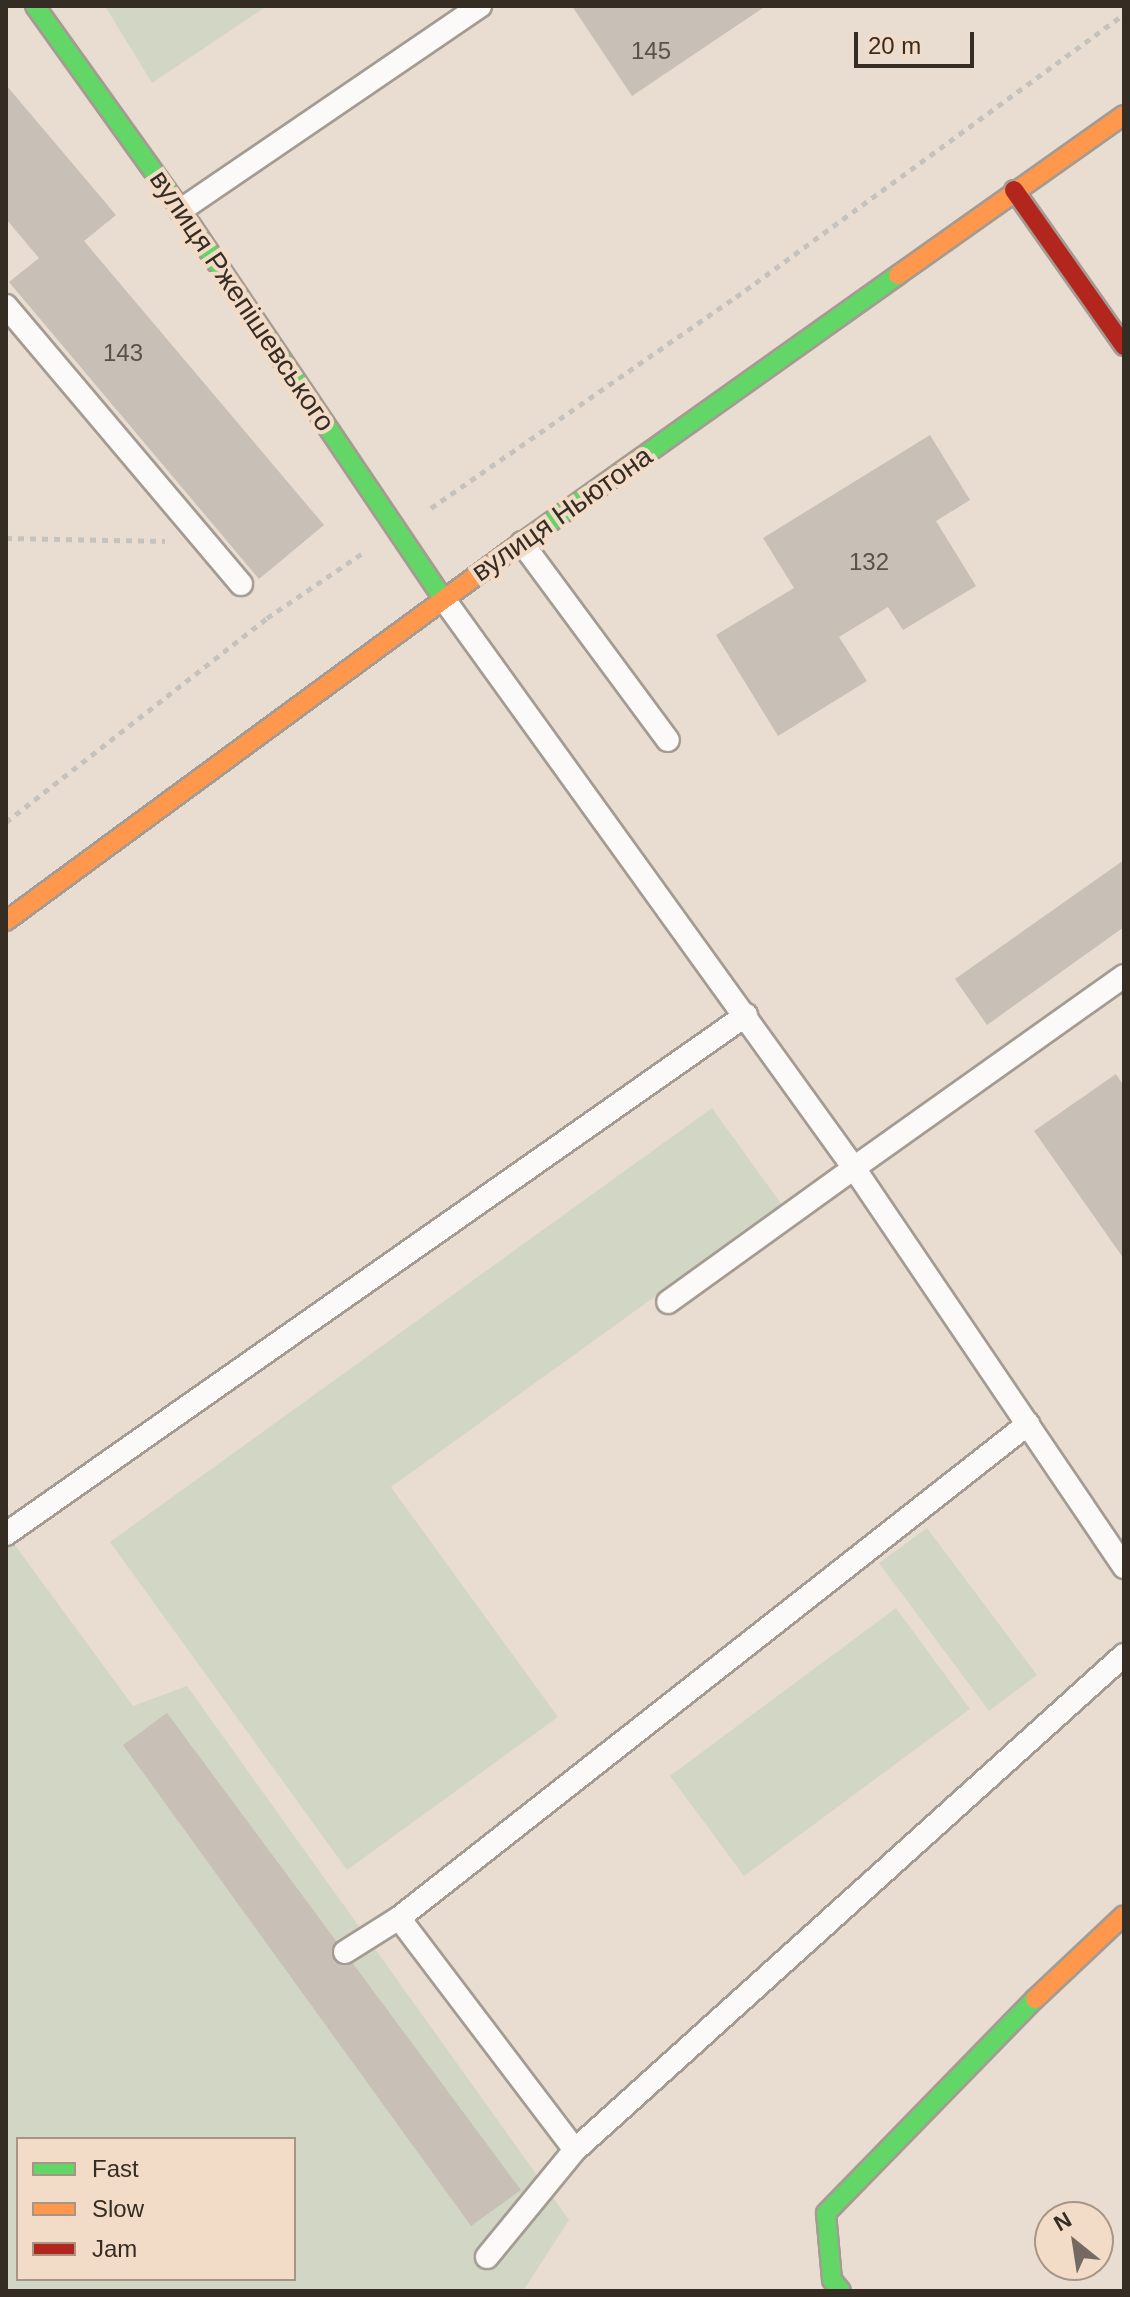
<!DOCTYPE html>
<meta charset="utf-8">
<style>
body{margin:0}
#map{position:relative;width:1130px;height:2297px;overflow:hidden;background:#e9ddd1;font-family:Arial,sans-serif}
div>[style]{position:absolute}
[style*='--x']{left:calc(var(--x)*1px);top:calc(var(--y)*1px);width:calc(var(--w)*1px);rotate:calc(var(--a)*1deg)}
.green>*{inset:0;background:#d2d6c5}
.building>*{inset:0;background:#c8bfb6}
.path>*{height:5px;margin-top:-2.5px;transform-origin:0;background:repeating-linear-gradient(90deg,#c6c2be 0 6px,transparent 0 12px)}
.roads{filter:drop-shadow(2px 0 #a49b92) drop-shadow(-2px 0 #a49b92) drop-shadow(0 2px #a49b92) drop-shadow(0 -2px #a49b92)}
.lane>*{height:22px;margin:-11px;padding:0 11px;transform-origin:11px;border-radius:11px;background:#fcfaf8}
.fast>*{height:18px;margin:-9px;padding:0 9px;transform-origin:9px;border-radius:9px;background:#63d668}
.slow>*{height:18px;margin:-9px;padding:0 9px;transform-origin:9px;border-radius:9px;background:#ff974d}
.jam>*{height:18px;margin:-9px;padding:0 9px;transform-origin:9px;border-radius:9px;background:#b3261e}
span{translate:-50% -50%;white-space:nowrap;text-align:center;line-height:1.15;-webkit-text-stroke:8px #f3dcc7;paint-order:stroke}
.number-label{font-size:24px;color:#5a5148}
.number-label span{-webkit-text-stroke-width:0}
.street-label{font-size:28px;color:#352c24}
.frame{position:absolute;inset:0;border:8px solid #352c24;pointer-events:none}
.legend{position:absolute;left:16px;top:2137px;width:280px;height:144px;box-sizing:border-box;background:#f3dcc7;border:2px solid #a79686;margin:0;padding:10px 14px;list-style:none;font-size:24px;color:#352c24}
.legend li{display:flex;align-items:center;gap:16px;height:40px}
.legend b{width:40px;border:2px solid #a79686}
.north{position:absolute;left:1034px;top:2201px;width:80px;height:80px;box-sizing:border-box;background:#f3dcc7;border:2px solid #a79686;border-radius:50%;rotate:330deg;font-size:22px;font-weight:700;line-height:32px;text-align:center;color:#352c24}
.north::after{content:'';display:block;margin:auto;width:28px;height:36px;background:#746a61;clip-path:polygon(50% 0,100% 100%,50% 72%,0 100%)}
.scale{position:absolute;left:854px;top:32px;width:120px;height:36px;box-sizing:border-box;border:4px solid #352c24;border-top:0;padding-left:10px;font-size:24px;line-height:28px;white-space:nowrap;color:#352c24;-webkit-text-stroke:6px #f3dcc7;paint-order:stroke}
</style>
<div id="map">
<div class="green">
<i style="clip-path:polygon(105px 6px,267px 6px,152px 83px)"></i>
<i style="clip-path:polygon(712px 1108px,782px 1205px,391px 1487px,558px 1717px,347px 1870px,110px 1542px)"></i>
<i style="clip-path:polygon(927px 1528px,1037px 1675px,989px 1711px,879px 1563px)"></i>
<i style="clip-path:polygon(evenodd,6px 1533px,133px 1706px,187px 1686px,569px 2220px,523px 2291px,6px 2291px,6px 1533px,18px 2139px,294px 2139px,294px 2279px,18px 2279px,18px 2139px)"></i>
<i style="clip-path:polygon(896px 1608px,970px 1709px,744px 1876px,670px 1776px)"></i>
</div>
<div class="building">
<i style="clip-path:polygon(572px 6px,766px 6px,632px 96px)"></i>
<i style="clip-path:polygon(6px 85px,116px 215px,84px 241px,324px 525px,259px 579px,9px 282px,39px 258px,6px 219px)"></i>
<i style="clip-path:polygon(930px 435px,970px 500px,936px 521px,976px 586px,903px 630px,888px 607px,839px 637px,867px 681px,778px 736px,716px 635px,794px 588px,763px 538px)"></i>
<i style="clip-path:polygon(1124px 860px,1124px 927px,987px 1025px,955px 979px)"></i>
<i style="clip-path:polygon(1116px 1074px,1124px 1086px,1124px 1259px,1034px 1131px)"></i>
<i style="clip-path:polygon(167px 1713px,521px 2190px,471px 2226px,123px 1745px)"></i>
</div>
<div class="path">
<i style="--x:431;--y:508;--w:371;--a:-34.7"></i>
<i style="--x:736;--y:297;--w:480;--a:-36.1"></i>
<i style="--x:6;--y:538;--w:159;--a:1.1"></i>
<i style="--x:6;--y:822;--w:331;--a:-38"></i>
<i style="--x:267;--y:618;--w:117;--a:-34.2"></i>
</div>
<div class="roads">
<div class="lane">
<i style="--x:181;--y:210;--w:362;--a:-34.3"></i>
<i style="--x:6;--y:306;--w:364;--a:49.8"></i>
<i style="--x:522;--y:543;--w:245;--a:53.5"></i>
<i style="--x:443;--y:598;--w:703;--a:54.21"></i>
<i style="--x:854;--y:1168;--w:229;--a:144.2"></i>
<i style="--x:1124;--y:976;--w:331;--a:144.6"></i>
<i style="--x:854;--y:1168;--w:482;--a:55.9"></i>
<i style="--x:6;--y:1534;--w:904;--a:-35.04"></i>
<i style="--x:399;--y:1918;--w:291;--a:52.8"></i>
<i style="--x:345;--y:1952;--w:64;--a:-32.2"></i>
<i style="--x:399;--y:1918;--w:800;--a:-38.15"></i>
<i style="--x:487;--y:2257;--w:139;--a:-50.6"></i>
<i style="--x:575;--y:2150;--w:739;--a:-42.04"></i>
</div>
<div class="fast">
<i style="--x:35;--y:6;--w:251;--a:54.4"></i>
<i style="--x:181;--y:210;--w:468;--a:56"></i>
<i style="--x:514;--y:548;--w:471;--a:-35.4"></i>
<i style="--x:841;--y:2291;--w:14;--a:-129"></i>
<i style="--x:832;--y:2280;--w:67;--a:-95.1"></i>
<i style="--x:826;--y:2213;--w:299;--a:-45.7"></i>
</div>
<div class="slow">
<i style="--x:898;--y:275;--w:277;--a:-35.3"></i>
<i style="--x:6;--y:921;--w:630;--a:-36.29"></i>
<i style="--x:1035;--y:1999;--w:122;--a:-43.3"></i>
</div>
<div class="jam">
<i style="--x:1014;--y:190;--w:191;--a:54.8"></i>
</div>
</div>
<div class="number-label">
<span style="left:651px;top:51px">145</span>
<span style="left:123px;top:353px">143</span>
<span style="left:869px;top:562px">132</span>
</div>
<div class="street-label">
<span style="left:242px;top:301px;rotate:56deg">вулиця Ржепішевського</span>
<span style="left:562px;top:514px;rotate:-35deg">вулиця Ньютона</span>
</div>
<div class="frame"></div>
<ul class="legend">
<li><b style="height:10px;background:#63d668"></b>Fast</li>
<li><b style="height:10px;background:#ff974d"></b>Slow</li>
<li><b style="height:10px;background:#b3261e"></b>Jam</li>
</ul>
<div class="north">N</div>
<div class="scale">20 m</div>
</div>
